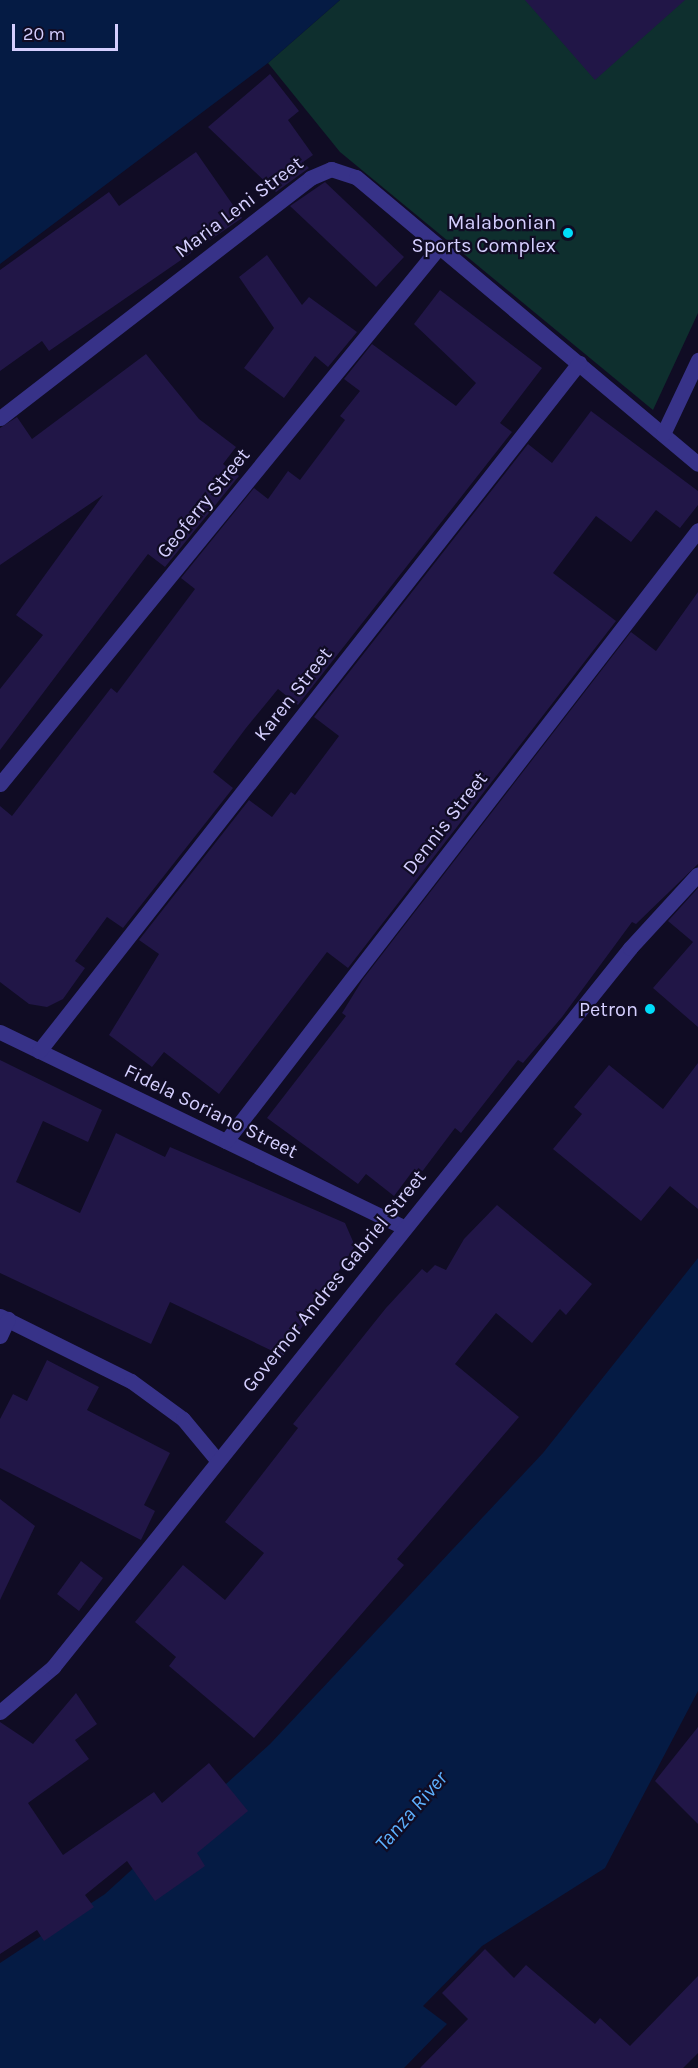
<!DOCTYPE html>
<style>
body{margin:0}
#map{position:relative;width:698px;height:2068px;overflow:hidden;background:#100c24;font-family:Karla,sans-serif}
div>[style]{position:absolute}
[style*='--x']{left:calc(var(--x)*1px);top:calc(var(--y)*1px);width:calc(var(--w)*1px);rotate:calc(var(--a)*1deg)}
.green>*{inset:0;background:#0e2f2e}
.water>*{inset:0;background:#051b44}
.building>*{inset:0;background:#211647}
.minor>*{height:15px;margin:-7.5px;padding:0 7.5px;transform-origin:7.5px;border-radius:7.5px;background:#373288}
.dots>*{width:16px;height:16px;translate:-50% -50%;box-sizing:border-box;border:3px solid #100c24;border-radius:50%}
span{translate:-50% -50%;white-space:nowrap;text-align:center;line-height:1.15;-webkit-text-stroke:4.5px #100c24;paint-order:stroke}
.street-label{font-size:20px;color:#d5cfff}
.poi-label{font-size:20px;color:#d5cfff}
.right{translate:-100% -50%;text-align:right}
.water-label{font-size:21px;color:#5db1ff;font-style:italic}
.scale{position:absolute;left:12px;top:24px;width:106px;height:27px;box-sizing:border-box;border:3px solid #d5cfff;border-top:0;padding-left:8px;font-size:18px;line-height:21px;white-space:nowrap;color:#d5cfff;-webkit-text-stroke:4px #100c24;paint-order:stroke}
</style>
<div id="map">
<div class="green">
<i style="clip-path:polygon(340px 0,698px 0,698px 313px,653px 410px,340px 152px,268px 63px)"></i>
</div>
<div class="water">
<i style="clip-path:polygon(0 0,340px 0,268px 63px,0 264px)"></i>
<i style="clip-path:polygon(698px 1258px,698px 1691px,605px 1868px,482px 1946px,423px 2006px,447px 2024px,404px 2068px,0 2068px,0 1963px,105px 1894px,270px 1744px,543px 1453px)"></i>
</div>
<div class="building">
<i style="clip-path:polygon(525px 0,685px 0,595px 80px)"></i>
<i style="clip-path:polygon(270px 74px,299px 111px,288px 120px,313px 155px,303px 162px,309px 168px,276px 192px,208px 127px)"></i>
<i style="clip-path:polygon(196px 152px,242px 218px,49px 351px,42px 341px,0 371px,0 270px,109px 192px,119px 206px)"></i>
<i style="clip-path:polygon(325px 182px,404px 257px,376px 287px,290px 206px)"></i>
<i style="clip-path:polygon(267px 255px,302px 305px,309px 297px,357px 332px,328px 367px,315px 356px,284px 398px,244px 368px,274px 328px,239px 277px)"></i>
<i style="clip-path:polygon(440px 290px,542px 368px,500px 423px,512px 432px,298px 705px,278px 689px,246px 728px,213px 772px,233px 788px,123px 928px,107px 917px,75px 961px,85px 968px,63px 999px,47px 1007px,29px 1004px,0 982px,0 806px,12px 816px,111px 688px,117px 693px,195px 589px,181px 578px,254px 488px,268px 499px,288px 471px,300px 480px,345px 420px,340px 416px,360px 391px,344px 379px,372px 344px,456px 406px,476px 383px,414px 324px)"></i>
<i style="clip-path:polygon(146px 354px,199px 419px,236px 447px,223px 464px,239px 476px,165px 567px,148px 554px,0 750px,0 689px,43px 635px,16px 615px,103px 495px,0 565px,0 428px,17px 417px,32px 439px)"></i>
<i style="clip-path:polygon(591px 411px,698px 491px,698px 505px,680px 528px,656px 510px,631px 542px,596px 516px,553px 573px,616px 621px,348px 968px,327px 952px,219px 1094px,164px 1052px,152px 1067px,109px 1035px,159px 954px,139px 940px,249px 800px,272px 817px,291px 792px,295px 795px,339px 736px,314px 717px,528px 444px,552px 463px)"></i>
<i style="clip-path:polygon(698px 592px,698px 864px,636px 924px,632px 922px,562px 1017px,523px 1063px,518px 1060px,461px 1133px,455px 1128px,418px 1177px,412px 1172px,394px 1196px,366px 1174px,358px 1184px,267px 1118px,346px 1016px,342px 1013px,363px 979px,631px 632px,656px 651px)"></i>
<i style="clip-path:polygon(698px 888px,698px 1027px,653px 988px,693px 942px,668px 921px)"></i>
<i style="clip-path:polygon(0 1060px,102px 1110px,88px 1142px,43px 1121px,16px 1182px,80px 1213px,116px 1133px,165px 1157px,170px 1147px,345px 1223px,355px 1246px,283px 1356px,170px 1302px,151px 1344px,0 1273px)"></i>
<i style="clip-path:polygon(698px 1063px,698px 1209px,670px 1186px,641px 1221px,553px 1149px,582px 1114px,574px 1107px,609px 1065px,663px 1109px)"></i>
<i style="clip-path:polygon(497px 1205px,592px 1284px,566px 1315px,560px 1309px,532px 1343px,496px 1313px,455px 1364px,519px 1417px,397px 1559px,404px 1565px,254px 1738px,169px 1666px,176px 1657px,135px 1622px,183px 1565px,225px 1600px,264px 1553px,225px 1522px,298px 1428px,293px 1424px,386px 1308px,422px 1269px,427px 1273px,435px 1265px,446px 1270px,464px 1239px)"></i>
<i style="clip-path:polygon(47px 1360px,99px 1387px,87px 1410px,170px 1453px,144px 1505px,155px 1511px,141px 1540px,0 1468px,0 1419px,13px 1394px,27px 1401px)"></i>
<i style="clip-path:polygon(0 1499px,35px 1526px,0 1600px)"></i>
<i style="clip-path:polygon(81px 1561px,103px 1578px,79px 1611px,57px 1594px)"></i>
<i style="clip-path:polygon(76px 1693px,97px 1724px,75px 1740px,89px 1759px,28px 1803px,63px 1855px,154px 1792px,162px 1803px,209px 1763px,248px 1811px,197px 1853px,205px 1866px,155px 1901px,127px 1861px,85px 1895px,94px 1907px,44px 1941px,37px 1930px,0 1954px,0 1722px,33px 1744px)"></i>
<i style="clip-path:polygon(698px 1727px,698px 1824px,655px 1781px)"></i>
<i style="clip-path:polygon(485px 1949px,514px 1978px,526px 1965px,595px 2024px,600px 2018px,630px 2046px,698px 1976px,698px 2053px,683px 2068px,420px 2068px,468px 2019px,442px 1993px)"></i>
</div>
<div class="minor">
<i style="--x:0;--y:418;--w:392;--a:-37.7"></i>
<i style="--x:310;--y:178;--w:23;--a:-23"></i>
<i style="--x:331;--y:169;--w:26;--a:18"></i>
<i style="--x:356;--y:177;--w:446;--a:40"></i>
<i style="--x:663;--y:434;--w:82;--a:-64.7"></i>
<i style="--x:0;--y:784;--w:694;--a:-50.73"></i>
<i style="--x:0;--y:1032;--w:448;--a:25.8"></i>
<i style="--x:39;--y:1051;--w:875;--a:-51.87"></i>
<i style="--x:226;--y:1141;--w:772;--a:-52.31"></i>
<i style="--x:0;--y:1316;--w:146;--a:26.4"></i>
<i style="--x:131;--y:1381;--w:64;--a:36.2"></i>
<i style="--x:183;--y:1419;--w:53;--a:50.3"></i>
<i style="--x:0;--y:1336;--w:19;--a:-65"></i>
<i style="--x:0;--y:1712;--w:70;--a:-40.3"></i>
<i style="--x:53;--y:1667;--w:922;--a:-51.25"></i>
<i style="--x:630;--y:948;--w:100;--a:-47.4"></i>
</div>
<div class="dots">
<i style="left:568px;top:233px;background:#00dcfa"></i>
<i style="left:650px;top:1009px;background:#00dcfa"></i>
</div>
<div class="street-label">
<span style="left:239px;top:207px;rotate:-37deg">Maria Leni Street</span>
<span style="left:203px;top:503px;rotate:-51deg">Geoferry Street</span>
<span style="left:293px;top:694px;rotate:-52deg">Karen Street</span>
<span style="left:445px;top:823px;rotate:-52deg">Dennis Street</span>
<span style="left:211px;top:1111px;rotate:26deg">Fidela Soriano Street</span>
<span style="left:334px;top:1281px;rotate:-51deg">Governor Andres Gabriel Street</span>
</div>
<div class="poi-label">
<span class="right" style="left:556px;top:234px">Malabonian<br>Sports Complex</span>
<span class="right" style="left:638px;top:1009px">Petron</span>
</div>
<div class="water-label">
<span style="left:411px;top:1811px;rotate:-49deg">Tanza River</span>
</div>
<div class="scale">20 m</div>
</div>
